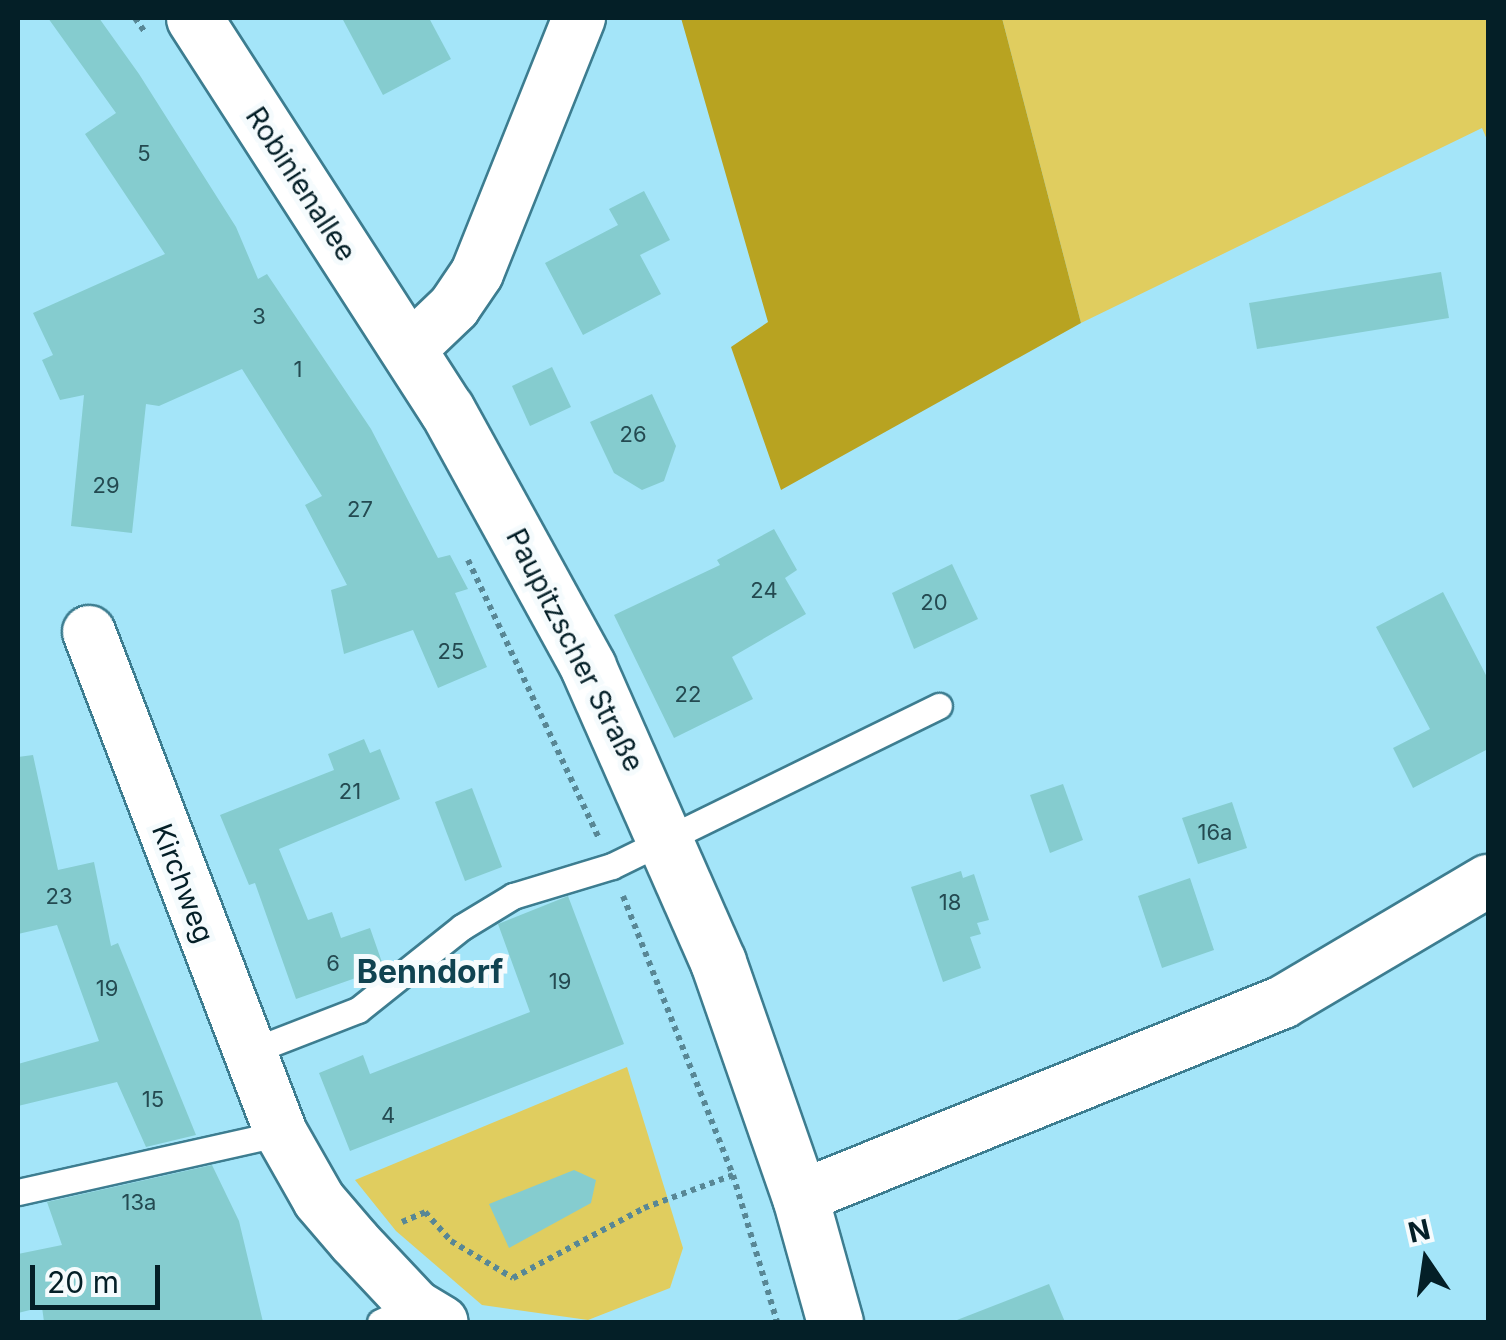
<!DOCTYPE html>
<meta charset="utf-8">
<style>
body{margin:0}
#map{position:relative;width:1506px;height:1340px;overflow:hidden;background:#a4e5f9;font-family:Inter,sans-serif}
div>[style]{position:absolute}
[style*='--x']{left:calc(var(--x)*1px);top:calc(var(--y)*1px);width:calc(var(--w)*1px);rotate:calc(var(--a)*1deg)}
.green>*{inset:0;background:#e0cd5f}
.forest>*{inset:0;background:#b8a321}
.building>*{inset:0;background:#85cccf}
.path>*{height:6px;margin-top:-3px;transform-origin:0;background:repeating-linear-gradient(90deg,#588795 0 5px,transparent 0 10px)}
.roads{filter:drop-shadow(2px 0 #3d7d90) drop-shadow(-2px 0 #3d7d90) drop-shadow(0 2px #3d7d90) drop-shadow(0 -2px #3d7d90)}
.lane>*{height:25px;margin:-12.5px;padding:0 12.5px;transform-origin:12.5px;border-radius:12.5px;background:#fff}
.street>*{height:52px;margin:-26px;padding:0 26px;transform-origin:26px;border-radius:26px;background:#fff}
.secondary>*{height:55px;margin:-27.5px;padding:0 27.5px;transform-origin:27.5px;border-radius:27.5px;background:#fff}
span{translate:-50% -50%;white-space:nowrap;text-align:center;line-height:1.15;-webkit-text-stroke:10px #f5fbfd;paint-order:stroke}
.number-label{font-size:22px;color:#244a51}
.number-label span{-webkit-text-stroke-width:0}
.street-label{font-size:28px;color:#041f27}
.quarter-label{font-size:32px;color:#104351;font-weight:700}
.frame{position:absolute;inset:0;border:20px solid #041f27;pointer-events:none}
.north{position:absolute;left:1376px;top:1210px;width:100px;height:100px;-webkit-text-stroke:8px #f5fbfd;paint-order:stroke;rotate:347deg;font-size:28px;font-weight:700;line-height:40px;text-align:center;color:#041f27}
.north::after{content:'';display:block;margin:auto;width:35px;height:45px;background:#041f27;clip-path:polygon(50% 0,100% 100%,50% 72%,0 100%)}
.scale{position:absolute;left:30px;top:1265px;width:130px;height:45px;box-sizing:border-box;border:5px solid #041f27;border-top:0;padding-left:12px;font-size:30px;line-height:35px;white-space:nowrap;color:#041f27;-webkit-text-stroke:8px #f5fbfd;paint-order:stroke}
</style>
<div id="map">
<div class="green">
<i style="clip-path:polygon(1002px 18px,1488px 18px,1488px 142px,1482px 128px,1081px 323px)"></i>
<i style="clip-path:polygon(627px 1067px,683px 1248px,670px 1288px,588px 1320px,482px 1305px,396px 1231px,355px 1180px)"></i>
</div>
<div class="forest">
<i style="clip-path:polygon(681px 18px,1002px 18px,1081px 323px,781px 490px,731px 347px,768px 322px)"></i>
</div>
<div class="building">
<i style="clip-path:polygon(48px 18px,99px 18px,139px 74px,236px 227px,258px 279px,267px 274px,371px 429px,438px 558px,450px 555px,468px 589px,455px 593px,487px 667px,438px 688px,413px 630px,344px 654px,331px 590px,347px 585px,305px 505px,322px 496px,242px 369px,159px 406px,146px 404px,132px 533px,71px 526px,84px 395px,60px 400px,42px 360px,53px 355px,33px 313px,165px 254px,85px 134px,116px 113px)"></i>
<i style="clip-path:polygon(342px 18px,429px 18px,451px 59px,383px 95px)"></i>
<i style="clip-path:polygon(644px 191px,670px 240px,640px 255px,661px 294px,583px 335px,545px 263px,618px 225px,609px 209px)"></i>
<i style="clip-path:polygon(1441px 272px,1449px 318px,1257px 349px,1249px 303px)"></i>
<i style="clip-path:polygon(552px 367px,571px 407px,530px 426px,512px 386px)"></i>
<i style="clip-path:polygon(652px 394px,676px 446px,664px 481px,642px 490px,614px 473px,590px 422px)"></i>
<i style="clip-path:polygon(774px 529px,797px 570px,785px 578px,806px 614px,732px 657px,753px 699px,674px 738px,614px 615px,720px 565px,717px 560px)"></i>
<i style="clip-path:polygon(952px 564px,978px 619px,914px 649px,892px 593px)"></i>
<i style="clip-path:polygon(1443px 592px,1488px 679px,1488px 749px,1413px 788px,1393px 748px,1430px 729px,1376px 627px)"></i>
<i style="clip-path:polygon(364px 739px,370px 753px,380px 749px,400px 799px,279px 849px,308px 920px,332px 912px,341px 938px,370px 928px,384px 968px,296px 999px,255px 883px,249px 885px,220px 815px,334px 770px,328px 754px)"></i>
<i style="clip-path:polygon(33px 755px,58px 870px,94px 862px,111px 946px,118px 943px,196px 1135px,146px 1147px,117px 1082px,18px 1106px,18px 1064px,99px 1041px,57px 925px,18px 934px,18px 757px)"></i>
<i style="clip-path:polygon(1063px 784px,1083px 840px,1050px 853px,1030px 795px)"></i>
<i style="clip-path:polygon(472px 788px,502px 867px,465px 881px,435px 802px)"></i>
<i style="clip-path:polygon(1232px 802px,1247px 848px,1198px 864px,1182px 818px)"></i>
<i style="clip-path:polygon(961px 871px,963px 878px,974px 874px,989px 920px,977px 923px,981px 934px,970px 937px,981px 968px,943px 982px,911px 887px)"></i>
<i style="clip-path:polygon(1190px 878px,1214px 950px,1162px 968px,1138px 896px)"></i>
<i style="clip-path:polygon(568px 896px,624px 1044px,350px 1151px,319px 1073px,363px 1055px,370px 1074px,530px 1012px,498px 924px)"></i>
<i style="clip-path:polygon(212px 1165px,239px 1221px,263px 1322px,44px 1322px,42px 1307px,18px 1313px,18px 1254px,62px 1245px,47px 1202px)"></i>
<i style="clip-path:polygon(574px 1170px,596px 1180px,591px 1203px,509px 1248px,489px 1204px)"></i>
<i style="clip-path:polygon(1049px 1284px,1065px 1322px,957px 1322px,957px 1320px)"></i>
</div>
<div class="path">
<i style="--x:135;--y:18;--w:16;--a:55"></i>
<i style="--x:468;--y:560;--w:308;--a:64.8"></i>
<i style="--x:623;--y:896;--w:300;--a:68.5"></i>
<i style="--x:733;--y:1175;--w:153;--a:73.3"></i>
<i style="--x:402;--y:1222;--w:25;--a:-23"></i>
<i style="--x:425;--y:1212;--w:39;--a:48"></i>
<i style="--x:451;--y:1241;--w:72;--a:30.8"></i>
<i style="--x:513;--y:1278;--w:149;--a:-28.1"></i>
<i style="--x:644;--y:1208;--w:95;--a:-20.3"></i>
</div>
<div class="roads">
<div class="lane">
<i style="--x:247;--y:1053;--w:119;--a:-21.2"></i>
<i style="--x:358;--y:1010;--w:133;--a:-38.6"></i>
<i style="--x:462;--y:927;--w:60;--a:-31.3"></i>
<i style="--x:513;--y:896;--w:103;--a:-16.9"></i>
<i style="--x:612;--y:866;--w:364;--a:-26.1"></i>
<i style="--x:18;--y:1192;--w:270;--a:-12.6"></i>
<i style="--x:380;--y:1322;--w:38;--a:-25"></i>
</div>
<div class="street">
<i style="--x:408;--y:351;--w:64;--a:-43.7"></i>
<i style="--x:454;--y:307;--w:41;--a:-55.9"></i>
<i style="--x:477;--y:273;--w:275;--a:-68.2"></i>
<i style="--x:89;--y:632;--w:537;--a:69.03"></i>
<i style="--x:281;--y:1133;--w:77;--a:60.4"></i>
<i style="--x:319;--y:1200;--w:55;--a:49.4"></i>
<i style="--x:355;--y:1242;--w:88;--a:46.8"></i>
<i style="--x:415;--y:1306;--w:31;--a:31"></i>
<i style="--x:800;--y:1197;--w:521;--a:-21.99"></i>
<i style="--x:1283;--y:1002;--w:238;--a:-30.6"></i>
</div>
<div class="secondary">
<i style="--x:194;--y:18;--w:467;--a:57.2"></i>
<i style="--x:447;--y:410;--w:293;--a:61.2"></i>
<i style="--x:588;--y:667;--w:322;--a:66.2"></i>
<i style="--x:718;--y:962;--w:249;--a:70.8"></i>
<i style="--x:800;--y:1197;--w:130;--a:74.4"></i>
</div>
</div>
<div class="number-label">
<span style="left:144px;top:154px">5</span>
<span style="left:259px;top:317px">3</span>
<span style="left:298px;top:370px">1</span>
<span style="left:633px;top:435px">26</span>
<span style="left:106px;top:486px">29</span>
<span style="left:360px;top:510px">27</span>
<span style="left:764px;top:591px">24</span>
<span style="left:934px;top:603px">20</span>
<span style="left:451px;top:652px">25</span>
<span style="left:688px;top:695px">22</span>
<span style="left:350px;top:792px">21</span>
<span style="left:1215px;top:833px">16a</span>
<span style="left:59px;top:897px">23</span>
<span style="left:950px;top:903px">18</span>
<span style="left:333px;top:964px">6</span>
<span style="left:560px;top:982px">19</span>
<span style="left:107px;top:989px">19</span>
<span style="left:153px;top:1100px">15</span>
<span style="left:388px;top:1116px">4</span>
<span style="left:139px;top:1203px">13a</span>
</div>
<div class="street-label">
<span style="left:301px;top:184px;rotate:57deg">Robinienallee</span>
<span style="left:575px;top:650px;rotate:63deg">Paupitzscher Straße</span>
<span style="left:183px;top:883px;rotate:69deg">Kirchweg</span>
</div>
<div class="quarter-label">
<span style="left:430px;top:972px">Benndorf</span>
</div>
<div class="frame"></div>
<div class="north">N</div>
<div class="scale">20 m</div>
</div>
